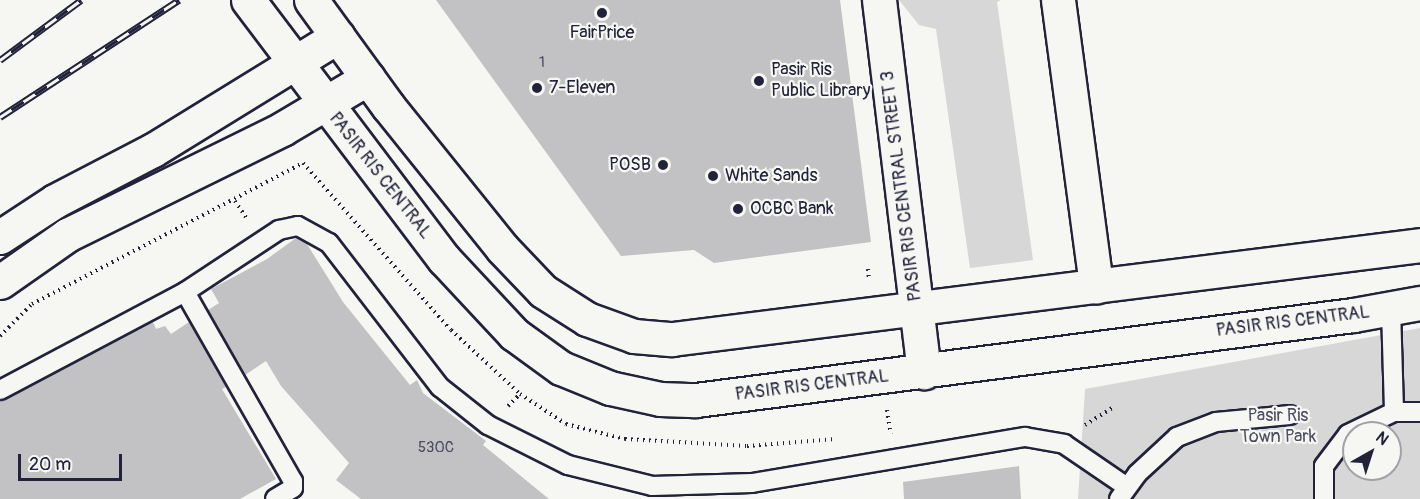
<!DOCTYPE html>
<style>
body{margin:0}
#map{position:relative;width:1420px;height:499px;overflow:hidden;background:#f6f6f2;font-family:Pangolin,sans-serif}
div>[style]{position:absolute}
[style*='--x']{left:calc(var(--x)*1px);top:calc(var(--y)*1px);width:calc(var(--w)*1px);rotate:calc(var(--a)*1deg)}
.green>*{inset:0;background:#d7d7d7}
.building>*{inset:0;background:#c2c2c4}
.path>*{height:4px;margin-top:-2px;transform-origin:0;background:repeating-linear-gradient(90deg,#22223b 0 1.5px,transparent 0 6px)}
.roads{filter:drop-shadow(2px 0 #22223b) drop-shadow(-2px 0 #22223b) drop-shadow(0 2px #22223b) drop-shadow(0 -2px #22223b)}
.service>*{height:18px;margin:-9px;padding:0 9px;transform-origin:9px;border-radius:9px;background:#f6f6f2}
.minor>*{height:33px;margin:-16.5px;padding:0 16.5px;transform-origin:16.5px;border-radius:16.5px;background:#f6f6f2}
.rail>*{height:7px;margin-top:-3.5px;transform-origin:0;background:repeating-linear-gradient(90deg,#f6f6f2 0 14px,#22223b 0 28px);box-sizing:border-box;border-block:2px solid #22223b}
.dots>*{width:16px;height:16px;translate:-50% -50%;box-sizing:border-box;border:3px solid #f6f6f2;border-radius:50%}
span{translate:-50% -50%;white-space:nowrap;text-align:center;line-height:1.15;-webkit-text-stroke:4.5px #f6f6f2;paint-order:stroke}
.number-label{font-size:15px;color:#4a4a5d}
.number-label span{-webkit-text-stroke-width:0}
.poi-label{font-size:18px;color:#22223b}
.left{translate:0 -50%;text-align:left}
.right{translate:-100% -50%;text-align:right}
.street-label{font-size:18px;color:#22223b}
.park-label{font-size:18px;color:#4f4f62}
.north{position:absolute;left:1342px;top:421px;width:60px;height:60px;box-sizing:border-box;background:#f6f6f2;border:2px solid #a1a1a9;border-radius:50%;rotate:39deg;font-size:16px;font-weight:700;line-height:24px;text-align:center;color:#22223b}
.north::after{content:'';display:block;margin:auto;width:21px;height:27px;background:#22223b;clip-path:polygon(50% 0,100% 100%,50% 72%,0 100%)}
.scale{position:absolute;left:18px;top:454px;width:104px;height:27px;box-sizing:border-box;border:3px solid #22223b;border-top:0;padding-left:8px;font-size:18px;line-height:21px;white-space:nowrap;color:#22223b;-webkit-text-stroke:4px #f6f6f2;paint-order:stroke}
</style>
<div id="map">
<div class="green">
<i style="clip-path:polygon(899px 0,1001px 0,997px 2px,1033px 260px,970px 268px,936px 29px,919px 25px)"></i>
<i style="clip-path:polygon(evenodd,1420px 328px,1420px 499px,1078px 499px,1085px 389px,1420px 328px,1354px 433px,1390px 433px,1390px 469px,1354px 469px,1354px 433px)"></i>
</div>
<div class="building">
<i style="clip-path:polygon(436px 0,840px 0,871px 242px,714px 263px,694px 250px,621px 256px)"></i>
<i style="clip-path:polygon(296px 238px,307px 244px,343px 302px,410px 385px,417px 380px,423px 393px,486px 441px,483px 445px,549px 499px,361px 499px,336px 480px,349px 463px,281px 386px,266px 361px,245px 375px,208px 310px,219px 303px,211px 289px,267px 259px)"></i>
<i style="clip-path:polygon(153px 322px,156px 329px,165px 326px,171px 334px,189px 322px,226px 387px,222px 389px,276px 479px,240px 499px,0 499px,0 401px)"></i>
<i style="clip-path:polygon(1019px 466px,1021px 499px,904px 499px,903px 482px)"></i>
</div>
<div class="path">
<i style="--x:235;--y:201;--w:23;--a:56"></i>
<i style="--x:868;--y:269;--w:11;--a:85"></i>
<i style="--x:0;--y:336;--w:45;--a:-45"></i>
<i style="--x:32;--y:304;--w:305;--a:-27.5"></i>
<i style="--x:303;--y:163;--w:223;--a:48.5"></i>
<i style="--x:451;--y:330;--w:94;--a:42.8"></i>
<i style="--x:520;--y:394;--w:55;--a:33.1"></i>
<i style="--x:566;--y:424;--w:61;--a:14.3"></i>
<i style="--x:625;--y:439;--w:122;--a:3.3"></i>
<i style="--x:747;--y:446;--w:89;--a:-4.5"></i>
<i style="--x:508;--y:406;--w:17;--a:-45"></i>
<i style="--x:887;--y:410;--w:24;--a:81"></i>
<i style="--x:1085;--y:425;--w:32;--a:-32"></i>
</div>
<div class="roads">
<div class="service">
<i style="--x:185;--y:292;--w:218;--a:60.3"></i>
<i style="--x:293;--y:481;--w:7;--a:90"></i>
<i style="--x:293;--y:488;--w:21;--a:149"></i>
<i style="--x:1391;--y:309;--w:103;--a:88.3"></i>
<i style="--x:0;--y:390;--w:209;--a:-27.9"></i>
<i style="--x:185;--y:292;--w:113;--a:-33.4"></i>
<i style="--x:279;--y:230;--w:19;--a:-12"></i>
<i style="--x:298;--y:226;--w:35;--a:29"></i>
<i style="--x:329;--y:243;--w:182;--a:52.4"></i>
<i style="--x:440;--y:387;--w:61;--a:38.4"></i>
<i style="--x:488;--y:425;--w:89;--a:26.6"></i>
<i style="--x:568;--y:465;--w:87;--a:14"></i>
<i style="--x:652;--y:486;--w:100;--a:-1.7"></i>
<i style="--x:752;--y:483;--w:277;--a:-9.6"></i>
<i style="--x:1025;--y:437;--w:40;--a:10"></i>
<i style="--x:1064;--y:444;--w:76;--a:34.3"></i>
<i style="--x:1119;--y:499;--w:31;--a:-54"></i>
<i style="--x:1137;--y:474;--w:54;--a:-42.8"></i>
<i style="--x:1177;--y:437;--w:42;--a:-21"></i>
<i style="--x:1216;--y:422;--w:74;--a:-5.4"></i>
<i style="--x:1324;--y:499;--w:33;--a:-90"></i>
<i style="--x:1324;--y:466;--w:40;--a:-53"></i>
<i style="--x:1348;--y:434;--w:51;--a:-25.6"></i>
<i style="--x:1394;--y:412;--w:26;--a:0"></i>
</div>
<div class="minor">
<i style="--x:248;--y:0;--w:325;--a:52.9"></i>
<i style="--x:444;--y:259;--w:103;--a:47"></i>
<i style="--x:514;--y:334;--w:58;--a:35.9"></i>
<i style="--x:561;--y:368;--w:53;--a:22.2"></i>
<i style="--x:610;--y:388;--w:51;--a:12.4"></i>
<i style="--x:660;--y:399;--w:36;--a:2"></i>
<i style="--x:696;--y:400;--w:662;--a:-7.37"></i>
<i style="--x:1353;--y:315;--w:68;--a:-10.2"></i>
<i style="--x:311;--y:0;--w:131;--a:54"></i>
<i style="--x:388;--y:106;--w:182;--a:51.2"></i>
<i style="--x:502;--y:248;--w:59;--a:46.4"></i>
<i style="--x:543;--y:291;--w:52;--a:32.5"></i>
<i style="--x:587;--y:319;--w:50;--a:19.9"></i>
<i style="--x:634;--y:336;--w:38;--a:5"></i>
<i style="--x:672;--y:339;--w:754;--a:-7.16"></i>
<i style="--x:879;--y:0;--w:375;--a:83.1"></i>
<i style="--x:1058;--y:0;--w:289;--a:82.4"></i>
<i style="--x:0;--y:237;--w:66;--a:-33.2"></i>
<i style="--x:55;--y:201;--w:110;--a:-27.5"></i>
<i style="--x:153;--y:150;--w:217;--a:-31.6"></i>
<i style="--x:0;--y:282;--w:82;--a:-35"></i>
<i style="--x:67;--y:235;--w:240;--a:-26.2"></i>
<i style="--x:282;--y:129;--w:100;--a:-30.7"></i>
</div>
</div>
<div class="rail">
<i style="--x:0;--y:60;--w:101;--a:-36.5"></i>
<i style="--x:0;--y:117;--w:214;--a:-33.2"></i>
</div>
<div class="dots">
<i style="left:602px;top:13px;background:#22223b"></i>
<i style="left:759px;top:81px;background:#22223b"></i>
<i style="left:537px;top:88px;background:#22223b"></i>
<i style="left:663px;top:165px;background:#22223b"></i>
<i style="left:713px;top:176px;background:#22223b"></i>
<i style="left:738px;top:209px;background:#22223b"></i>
</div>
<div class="number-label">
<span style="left:542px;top:63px">1</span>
<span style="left:436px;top:448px">530C</span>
</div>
<div class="poi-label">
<span style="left:602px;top:33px">FairPrice</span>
<span class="left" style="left:771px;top:81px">Pasir Ris<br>Public Library</span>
<span class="left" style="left:549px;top:88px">7-Eleven</span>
<span class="right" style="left:651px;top:165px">POSB</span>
<span class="left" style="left:725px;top:176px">White Sands</span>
<span class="left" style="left:750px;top:209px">OCBC Bank</span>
</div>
<div class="street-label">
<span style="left:380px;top:176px;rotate:52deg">PASIR RIS CENTRAL</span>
<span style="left:902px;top:186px;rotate:-97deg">PASIR RIS CENTRAL STREET 3</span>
<span style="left:1293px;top:322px;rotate:-7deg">PASIR RIS CENTRAL</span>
<span style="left:812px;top:386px;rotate:-7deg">PASIR RIS CENTRAL</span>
</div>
<div class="park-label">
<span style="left:1278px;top:427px">Pasir Ris<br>Town Park</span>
</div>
<div class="north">N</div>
<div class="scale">20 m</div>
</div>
